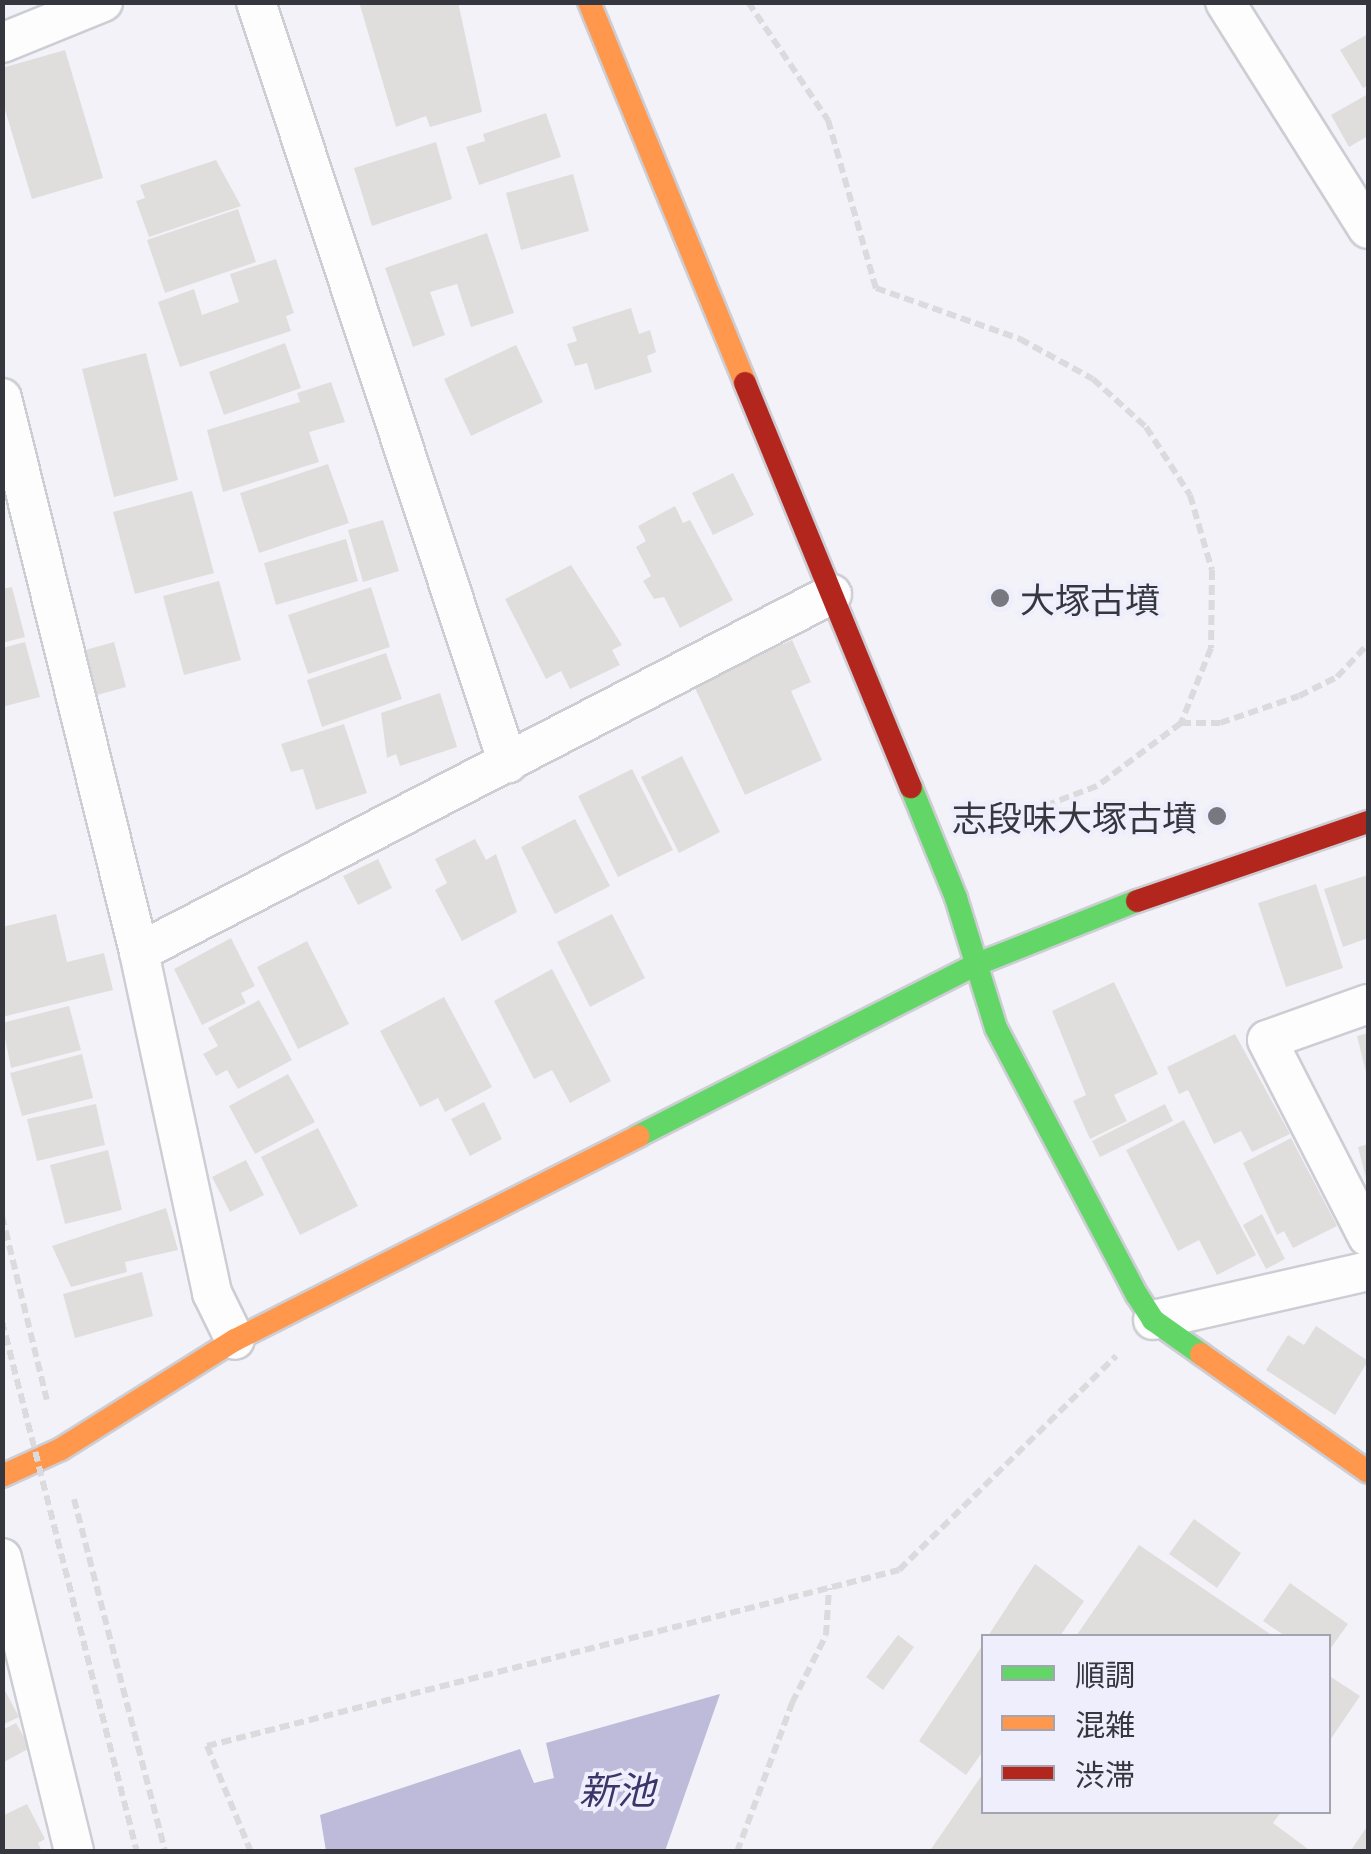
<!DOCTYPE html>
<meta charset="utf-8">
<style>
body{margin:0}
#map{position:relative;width:1371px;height:1854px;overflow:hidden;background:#f2f2f8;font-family:Georgia,"Noto Sans JP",serif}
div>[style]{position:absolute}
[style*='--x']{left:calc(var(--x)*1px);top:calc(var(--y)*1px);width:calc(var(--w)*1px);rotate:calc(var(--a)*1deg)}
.water>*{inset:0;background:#bdbbd9}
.building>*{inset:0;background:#e0dedc}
.path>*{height:6px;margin-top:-3px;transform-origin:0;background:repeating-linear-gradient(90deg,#dbdbdd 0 10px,transparent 0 15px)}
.roads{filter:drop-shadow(2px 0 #cdcdd4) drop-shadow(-2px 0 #cdcdd4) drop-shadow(0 2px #cdcdd4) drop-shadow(0 -2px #cdcdd4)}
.street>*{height:38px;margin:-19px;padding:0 19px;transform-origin:19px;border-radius:19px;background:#fdfdfe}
.fast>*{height:22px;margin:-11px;padding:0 11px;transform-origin:11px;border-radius:11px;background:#63d668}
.slow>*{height:22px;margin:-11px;padding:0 11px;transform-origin:11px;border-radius:11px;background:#ff974d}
.jam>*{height:22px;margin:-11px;padding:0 11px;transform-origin:11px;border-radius:11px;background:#b3261e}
.path-bridge>*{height:6px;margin-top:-3px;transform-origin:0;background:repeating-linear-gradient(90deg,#dbdbdd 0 10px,transparent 0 15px)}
.dots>*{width:28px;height:28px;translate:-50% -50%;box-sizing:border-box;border:5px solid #eeeefc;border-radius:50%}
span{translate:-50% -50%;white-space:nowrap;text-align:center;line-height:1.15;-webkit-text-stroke:8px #eeeefc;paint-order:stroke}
.poi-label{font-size:35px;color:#36363f}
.left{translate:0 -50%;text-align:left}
.right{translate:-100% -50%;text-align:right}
.water-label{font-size:38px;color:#3b3569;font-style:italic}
.frame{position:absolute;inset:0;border:5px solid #36363f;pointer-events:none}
.legend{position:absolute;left:981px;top:1634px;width:350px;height:180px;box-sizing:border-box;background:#eeeefc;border:2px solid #a4a4b0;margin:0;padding:12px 18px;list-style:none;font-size:30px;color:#36363f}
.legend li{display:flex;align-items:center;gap:20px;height:50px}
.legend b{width:50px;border:2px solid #a4a4b0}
</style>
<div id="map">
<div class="water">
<i style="clip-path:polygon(720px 1694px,665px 1851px,326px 1851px,320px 1815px,520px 1749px,534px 1783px,554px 1778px,546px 1743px)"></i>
</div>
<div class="building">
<i style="clip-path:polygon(359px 2px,458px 2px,482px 112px,430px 127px,426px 116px,396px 127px)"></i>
<i style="clip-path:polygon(1368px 34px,1368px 85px,1363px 88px,1340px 50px)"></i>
<i style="clip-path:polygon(65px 50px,103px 178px,32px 199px,2px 100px,2px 68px)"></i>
<i style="clip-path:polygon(1368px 94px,1368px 136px,1349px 147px,1331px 115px)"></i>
<i style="clip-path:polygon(546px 113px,561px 157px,479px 185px,466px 147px,485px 141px,483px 134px)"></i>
<i style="clip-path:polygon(436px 142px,452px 199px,372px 226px,354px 168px)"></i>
<i style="clip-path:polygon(216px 160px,241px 206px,149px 237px,136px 201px,145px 198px,140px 185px)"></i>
<i style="clip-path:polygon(573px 174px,589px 231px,521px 250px,506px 193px)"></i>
<i style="clip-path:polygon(238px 209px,256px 262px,165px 293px,147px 240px)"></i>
<i style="clip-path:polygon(487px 233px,514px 313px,471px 327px,457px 284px,430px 292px,445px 335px,413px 347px,385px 268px)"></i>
<i style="clip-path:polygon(276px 259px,294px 313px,286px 316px,291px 331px,180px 367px,158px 302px,194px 289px,202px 315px,239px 302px,230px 274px)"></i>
<i style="clip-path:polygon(631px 308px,639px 334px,650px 330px,656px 352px,647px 356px,652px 372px,595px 390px,587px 363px,575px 366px,567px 344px,577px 341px,572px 327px)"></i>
<i style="clip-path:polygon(285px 343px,301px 388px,224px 415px,209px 372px)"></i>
<i style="clip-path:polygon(516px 345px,543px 402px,471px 436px,444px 379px)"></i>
<i style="clip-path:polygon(146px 353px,178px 480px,114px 497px,82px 369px)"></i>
<i style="clip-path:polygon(331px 382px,345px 422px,309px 432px,319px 462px,223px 492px,207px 430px,300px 402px,297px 393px)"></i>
<i style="clip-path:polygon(328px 464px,349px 523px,259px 553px,240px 493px)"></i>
<i style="clip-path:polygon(733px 473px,754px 515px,713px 535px,692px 493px)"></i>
<i style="clip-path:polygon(192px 491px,214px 573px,135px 594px,113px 512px)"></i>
<i style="clip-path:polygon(675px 506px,683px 523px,690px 520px,733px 600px,680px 628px,664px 597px,654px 599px,643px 581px,651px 576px,636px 547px,646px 541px,638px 526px)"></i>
<i style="clip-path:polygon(383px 520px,399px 571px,363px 582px,348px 530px)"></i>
<i style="clip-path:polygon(346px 539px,358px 581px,276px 605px,264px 563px)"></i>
<i style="clip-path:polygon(571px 565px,622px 645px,612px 650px,620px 665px,570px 689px,561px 671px,546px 679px,505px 599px)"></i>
<i style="clip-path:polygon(219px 581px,241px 660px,184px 675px,163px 596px)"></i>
<i style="clip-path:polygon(12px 587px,25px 637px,2px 643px,2px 589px)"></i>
<i style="clip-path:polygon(371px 587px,390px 647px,308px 674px,288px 615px)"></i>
<i style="clip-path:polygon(792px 640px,811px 682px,791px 691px,822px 760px,745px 795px,694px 686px)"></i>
<i style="clip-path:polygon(25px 642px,40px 697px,2px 707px,2px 648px)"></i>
<i style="clip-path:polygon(114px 642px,126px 687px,90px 697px,78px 652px)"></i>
<i style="clip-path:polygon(386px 653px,402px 699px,322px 727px,307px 680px)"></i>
<i style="clip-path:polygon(440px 693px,457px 747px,400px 766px,396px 754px,387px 758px,381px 713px)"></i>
<i style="clip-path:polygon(344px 724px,367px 793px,316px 810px,303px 769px,291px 772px,281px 744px)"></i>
<i style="clip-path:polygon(682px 756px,720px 832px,679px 853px,641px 777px)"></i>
<i style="clip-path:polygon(632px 769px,673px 850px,618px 877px,578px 796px)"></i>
<i style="clip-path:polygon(575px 819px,610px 886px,555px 914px,521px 847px)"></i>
<i style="clip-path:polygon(475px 839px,486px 860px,496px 854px,517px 912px,462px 941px,435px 890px,447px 883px,435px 859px)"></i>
<i style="clip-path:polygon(378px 859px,392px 888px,358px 905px,343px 876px)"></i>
<i style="clip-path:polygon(1368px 875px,1368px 938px,1343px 947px,1324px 889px)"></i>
<i style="clip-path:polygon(1316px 884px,1343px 968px,1286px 987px,1258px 903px)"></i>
<i style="clip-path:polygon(56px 914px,67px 962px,104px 953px,113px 990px,2px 1017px,2px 927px)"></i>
<i style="clip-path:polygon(612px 914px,645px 978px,590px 1007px,557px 942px)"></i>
<i style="clip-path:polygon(231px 938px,255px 986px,241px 993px,246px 1003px,202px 1025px,174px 969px)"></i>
<i style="clip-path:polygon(307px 941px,349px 1024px,298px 1049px,257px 967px)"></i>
<i style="clip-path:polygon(552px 969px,611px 1081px,570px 1103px,552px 1070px,534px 1079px,494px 1001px)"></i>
<i style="clip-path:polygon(1114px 982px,1158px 1074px,1114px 1095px,1127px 1121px,1090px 1139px,1073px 1101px,1086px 1095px,1052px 1011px)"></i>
<i style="clip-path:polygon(444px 997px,492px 1087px,445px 1112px,438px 1098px,420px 1107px,380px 1031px)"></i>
<i style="clip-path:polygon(259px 1000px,292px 1060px,238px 1089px,227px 1070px,216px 1076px,203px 1054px,218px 1046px,208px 1028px)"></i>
<i style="clip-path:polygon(69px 1006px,81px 1050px,11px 1068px,2px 1023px)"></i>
<i style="clip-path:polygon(1368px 1033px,1368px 1076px,1367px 1076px,1357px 1036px)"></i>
<i style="clip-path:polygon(1235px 1034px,1290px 1134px,1252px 1152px,1241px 1131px,1214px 1144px,1188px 1090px,1179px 1094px,1167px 1067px)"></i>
<i style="clip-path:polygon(82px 1054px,93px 1098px,22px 1116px,10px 1073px)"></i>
<i style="clip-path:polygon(288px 1074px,315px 1122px,255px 1154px,229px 1106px)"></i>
<i style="clip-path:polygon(484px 1102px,502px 1139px,470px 1156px,451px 1119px)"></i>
<i style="clip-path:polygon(96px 1104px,105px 1145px,37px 1161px,27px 1119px)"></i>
<i style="clip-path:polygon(1165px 1104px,1173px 1121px,1100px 1157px,1092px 1141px)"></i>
<i style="clip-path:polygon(1184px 1120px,1256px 1255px,1217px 1275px,1199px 1240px,1178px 1251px,1126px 1150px)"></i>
<i style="clip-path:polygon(318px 1128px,358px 1206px,300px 1235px,261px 1157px)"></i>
<i style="clip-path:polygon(1291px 1138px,1337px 1226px,1293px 1248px,1284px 1231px,1277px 1235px,1243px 1163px)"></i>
<i style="clip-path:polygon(1368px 1144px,1368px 1182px,1367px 1182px,1358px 1147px)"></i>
<i style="clip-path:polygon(108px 1150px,122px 1210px,65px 1224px,50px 1165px)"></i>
<i style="clip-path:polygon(246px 1160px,264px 1195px,230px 1212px,212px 1177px)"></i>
<i style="clip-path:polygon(166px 1208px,178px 1250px,125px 1262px,127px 1272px,71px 1287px,52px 1246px)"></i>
<i style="clip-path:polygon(1262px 1214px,1285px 1259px,1266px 1269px,1243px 1225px)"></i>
<i style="clip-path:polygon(142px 1272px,153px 1316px,75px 1338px,63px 1294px)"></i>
<i style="clip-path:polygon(1316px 1326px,1368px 1361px,1335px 1415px,1266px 1370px,1288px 1335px,1304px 1345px)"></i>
<i style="clip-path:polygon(1194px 1519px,1241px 1553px,1217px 1588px,1169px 1554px)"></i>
<i style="clip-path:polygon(1139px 1545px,1273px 1636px,1076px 1636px)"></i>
<i style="clip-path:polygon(1035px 1564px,1084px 1601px,1060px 1636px,988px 1636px)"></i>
<i style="clip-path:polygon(1290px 1583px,1348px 1624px,1328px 1652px,1328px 1636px,1285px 1636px,1263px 1621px)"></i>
<i style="clip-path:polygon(898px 1635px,914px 1647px,883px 1690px,866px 1677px)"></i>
<i style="clip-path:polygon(984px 1643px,984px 1750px,966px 1775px,919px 1741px)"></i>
<i style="clip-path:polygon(1328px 1675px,1360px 1696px,1328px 1743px)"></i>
<i style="clip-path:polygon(2px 1685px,19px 1717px,2px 1725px)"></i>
<i style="clip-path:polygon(16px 1723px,30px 1748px,2px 1763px,2px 1730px)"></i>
<i style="clip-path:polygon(984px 1772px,984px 1812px,1281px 1812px,1273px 1823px,1312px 1852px,929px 1852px)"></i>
<i style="clip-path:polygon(27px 1804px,45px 1839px,38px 1843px,42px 1852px,2px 1852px,2px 1816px)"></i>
<i style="clip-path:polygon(1368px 1825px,1368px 1852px,1350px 1852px)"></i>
</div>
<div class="path">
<i style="--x:748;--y:2;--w:143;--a:55.9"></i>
<i style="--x:828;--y:120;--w:175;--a:74.1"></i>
<i style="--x:876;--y:288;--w:153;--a:19.5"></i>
<i style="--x:1020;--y:339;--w:83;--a:28.7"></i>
<i style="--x:1093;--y:379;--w:72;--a:42.2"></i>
<i style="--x:1146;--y:427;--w:81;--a:57.1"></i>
<i style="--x:1190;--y:495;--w:78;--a:73.7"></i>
<i style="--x:1212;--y:570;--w:78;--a:90.7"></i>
<i style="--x:1211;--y:648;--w:81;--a:111.8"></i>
<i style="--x:1181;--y:723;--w:105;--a:143.1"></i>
<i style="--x:1097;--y:786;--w:122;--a:159.3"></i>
<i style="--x:1181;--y:723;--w:39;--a:0"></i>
<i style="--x:1220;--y:723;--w:83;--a:-18.9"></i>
<i style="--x:1299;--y:696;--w:42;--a:-26.6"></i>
<i style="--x:1337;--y:677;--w:45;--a:-46.8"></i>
<i style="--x:2;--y:1216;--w:189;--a:76.3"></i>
<i style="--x:74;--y:1499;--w:365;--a:75.5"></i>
<i style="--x:251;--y:1852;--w:115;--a:-112.5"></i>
<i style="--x:207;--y:1746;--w:714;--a:-14.27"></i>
<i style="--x:899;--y:1570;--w:305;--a:-44.6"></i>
<i style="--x:737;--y:1852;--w:159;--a:-69.7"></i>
<i style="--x:792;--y:1703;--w:76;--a:-63.4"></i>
<i style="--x:826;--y:1635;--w:47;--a:-86.3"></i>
</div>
<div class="roads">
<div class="street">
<i style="--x:256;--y:2;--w:802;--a:71.68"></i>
<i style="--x:1225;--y:2;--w:268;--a:57.8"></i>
<i style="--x:2;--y:43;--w:109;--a:-22.1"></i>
<i style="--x:2;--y:398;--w:571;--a:76.11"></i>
<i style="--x:139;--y:952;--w:349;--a:77.9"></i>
<i style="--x:212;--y:1293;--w:52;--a:63.9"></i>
<i style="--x:139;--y:952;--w:780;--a:-27.32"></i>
<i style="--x:1368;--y:1004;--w:107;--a:160.4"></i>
<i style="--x:1267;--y:1040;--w:221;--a:62.9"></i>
<i style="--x:1153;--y:1320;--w:221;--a:-12.8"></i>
<i style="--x:2;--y:1558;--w:303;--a:76.2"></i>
</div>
<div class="fast">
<i style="--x:911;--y:787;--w:120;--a:67.9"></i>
<i style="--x:956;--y:898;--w:136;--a:72.9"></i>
<i style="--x:996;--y:1028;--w:302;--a:62.2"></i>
<i style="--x:1137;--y:1295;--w:30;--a:57"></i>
<i style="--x:1153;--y:1320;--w:59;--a:35.3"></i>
<i style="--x:638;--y:1136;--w:378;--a:-26.9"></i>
<i style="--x:975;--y:965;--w:174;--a:-21.6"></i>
</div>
<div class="slow">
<i style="--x:589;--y:2;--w:412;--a:67.7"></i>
<i style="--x:1201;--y:1354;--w:204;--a:35.2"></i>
<i style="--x:2;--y:1476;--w:65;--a:-24.6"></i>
<i style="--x:61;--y:1449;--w:205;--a:-32.1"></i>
<i style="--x:235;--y:1340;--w:452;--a:-26.8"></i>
</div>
<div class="jam">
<i style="--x:745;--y:383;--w:437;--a:67.7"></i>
<i style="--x:1137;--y:901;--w:244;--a:-18.9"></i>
</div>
</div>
<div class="path-bridge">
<i style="--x:2;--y:1321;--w:548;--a:75.74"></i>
</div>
<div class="dots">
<i style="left:1000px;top:598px;background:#787880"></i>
<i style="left:1217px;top:816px;background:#787880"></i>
</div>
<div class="poi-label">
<span class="left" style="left:1020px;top:598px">大塚古墳</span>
<span class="right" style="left:1197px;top:816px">志段味大塚古墳</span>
</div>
<div class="water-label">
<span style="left:617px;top:1788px">新池</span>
</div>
<div class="frame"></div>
<ul class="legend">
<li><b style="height:12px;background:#63d668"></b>順調</li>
<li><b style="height:12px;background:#ff974d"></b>混雑</li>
<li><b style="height:12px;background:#b3261e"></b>渋滞</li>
</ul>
</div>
